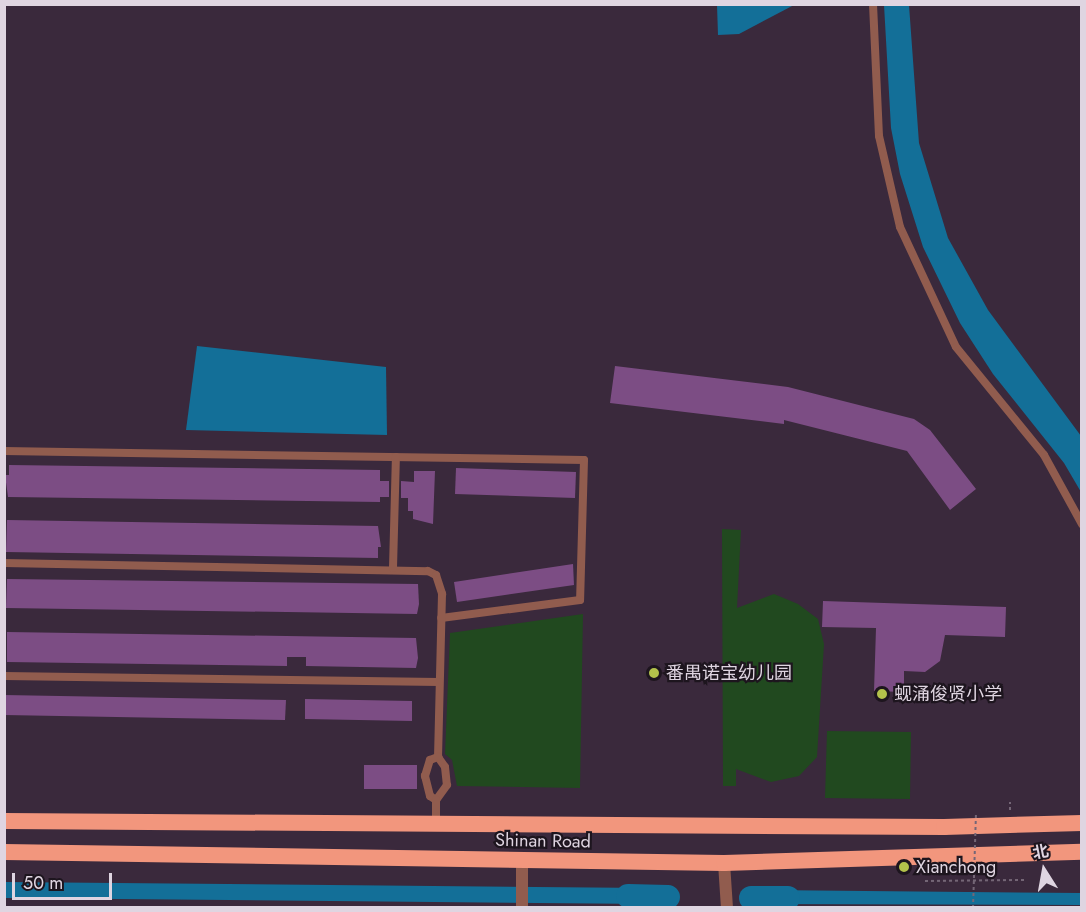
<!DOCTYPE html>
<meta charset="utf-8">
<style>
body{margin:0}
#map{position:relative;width:1086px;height:912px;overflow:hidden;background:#3a293c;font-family:Jost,"Noto Sans SC",sans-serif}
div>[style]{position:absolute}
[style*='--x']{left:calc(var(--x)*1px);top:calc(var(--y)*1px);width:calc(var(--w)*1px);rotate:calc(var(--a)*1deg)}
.green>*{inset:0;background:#21491f}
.water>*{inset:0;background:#136f98}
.river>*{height:24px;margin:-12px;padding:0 12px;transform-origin:12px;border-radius:12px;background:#136f98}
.building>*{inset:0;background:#7c4d84}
.path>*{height:2px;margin-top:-1px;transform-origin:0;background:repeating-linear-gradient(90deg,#746676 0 3px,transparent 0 6px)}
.service>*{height:8px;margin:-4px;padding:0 4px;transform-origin:4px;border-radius:4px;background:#915c4e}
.minor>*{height:12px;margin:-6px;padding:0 6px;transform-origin:6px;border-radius:6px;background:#915c4e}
.trunk>*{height:16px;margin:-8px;padding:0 8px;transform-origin:8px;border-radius:8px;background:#f2967d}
.path-bridge>*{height:2px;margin-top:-1px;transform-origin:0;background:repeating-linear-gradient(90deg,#746676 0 3px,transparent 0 6px)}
.dots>*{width:16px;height:16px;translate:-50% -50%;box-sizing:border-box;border:3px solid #1d151e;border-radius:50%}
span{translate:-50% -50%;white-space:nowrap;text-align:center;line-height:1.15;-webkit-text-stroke:4.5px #1d151e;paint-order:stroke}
.poi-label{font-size:18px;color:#dfd5e1}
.left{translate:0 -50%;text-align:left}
.street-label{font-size:18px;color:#dfd5e1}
.frame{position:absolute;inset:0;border:6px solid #dfd5e1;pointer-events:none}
.north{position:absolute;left:1014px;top:840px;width:60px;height:60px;-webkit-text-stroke:4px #1d151e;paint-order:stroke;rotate:349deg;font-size:16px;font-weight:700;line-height:24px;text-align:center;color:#dfd5e1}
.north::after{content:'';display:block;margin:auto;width:21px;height:27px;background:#dfd5e1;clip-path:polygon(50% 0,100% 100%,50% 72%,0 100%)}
.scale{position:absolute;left:12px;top:873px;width:100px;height:27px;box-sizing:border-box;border:3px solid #dfd5e1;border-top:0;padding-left:8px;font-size:18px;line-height:21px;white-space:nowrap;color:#dfd5e1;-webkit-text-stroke:4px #1d151e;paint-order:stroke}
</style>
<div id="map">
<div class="green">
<i style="clip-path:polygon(722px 529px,741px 530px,737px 608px,774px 594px,798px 604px,818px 619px,824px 644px,817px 757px,799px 776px,771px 782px,736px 769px,736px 786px,723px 786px)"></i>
<i style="clip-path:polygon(583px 614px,580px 788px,457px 786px,452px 760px,445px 754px,450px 633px)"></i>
<i style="clip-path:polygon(827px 731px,911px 732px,910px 799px,825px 798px)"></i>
</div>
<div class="water">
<i style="clip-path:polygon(717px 5px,717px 4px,794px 5px,739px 34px,718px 35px)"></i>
<i style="clip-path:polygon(884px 5px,909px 5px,919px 143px,948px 238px,988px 310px,1081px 436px,1081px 492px,1064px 463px,993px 374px,960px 323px,923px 247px,900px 174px,891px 128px)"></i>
<i style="clip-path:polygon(197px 346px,386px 367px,387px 435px,186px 430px)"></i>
<i style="clip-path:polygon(5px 882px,649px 888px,661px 897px,652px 904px,5px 898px)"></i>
<i style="clip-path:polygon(765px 890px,1081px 893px,1081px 905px,764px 904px,757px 898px)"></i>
</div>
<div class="river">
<i style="--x:628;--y:896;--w:40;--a:1.4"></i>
<i style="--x:751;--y:898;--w:37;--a:0"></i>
</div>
<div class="building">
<i style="clip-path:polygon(615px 366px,788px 387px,914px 419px,930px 430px,976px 489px,950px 510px,907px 451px,784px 420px,784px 424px,610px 403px)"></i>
<i style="clip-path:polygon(9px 465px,380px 470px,380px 481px,389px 481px,389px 497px,380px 497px,380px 502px,8px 497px,5px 475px,9px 475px)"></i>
<i style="clip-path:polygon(456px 468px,576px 472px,575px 498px,455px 494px)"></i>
<i style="clip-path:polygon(414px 471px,435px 471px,433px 524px,413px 519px,413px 511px,408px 511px,408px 498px,401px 498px,401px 481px,414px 482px)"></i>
<i style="clip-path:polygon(7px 520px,378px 526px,381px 547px,378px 547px,378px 558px,6px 552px)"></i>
<i style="clip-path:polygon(573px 564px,574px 585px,457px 602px,454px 582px)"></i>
<i style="clip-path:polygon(7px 579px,418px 584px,419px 604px,417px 614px,6px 608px)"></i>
<i style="clip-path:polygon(823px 601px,1006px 607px,1005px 637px,945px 635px,940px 661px,925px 672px,904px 671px,904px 692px,874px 691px,876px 628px,822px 627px)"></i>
<i style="clip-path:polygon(7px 632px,416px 638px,418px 658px,416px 668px,306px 666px,306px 657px,287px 657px,287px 666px,7px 662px)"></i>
<i style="clip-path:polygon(4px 695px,286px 700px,285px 720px,4px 715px)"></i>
<i style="clip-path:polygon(305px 699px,412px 701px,412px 721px,305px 719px)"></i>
<i style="clip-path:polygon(364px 765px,417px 765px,417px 789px,364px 789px)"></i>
</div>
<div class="path">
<i style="--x:1010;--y:810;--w:8;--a:-90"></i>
<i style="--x:925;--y:881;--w:100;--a:-0.6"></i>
</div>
<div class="service">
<i style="--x:873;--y:4;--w:132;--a:87.4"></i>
<i style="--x:879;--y:136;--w:93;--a:77"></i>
<i style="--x:900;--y:227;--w:132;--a:65"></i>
<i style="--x:956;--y:347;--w:139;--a:50.8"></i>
<i style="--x:1044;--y:455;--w:79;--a:61.2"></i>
<i style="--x:4;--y:451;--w:580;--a:0.89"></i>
<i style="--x:584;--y:460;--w:140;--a:91.6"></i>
<i style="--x:580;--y:600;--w:140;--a:172.6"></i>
<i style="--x:4;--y:563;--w:424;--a:1.1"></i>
<i style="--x:428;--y:571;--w:9;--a:27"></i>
<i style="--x:436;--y:575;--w:20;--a:72"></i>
<i style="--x:442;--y:594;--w:163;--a:91.4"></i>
<i style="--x:393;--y:568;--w:111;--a:-88.5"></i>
<i style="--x:4;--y:676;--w:435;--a:0.8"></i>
<i style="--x:438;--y:757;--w:12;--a:55"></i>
<i style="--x:445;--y:767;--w:18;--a:84"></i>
<i style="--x:447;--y:785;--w:19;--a:126"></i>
<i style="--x:436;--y:800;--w:7;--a:-146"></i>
<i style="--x:430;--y:796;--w:21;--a:-104"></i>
<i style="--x:425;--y:776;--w:17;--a:-73"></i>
<i style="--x:430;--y:760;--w:9;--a:-21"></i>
<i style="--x:436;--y:825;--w:25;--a:-90"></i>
</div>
<div class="minor">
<i style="--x:522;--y:860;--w:48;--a:90"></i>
<i style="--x:724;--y:863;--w:45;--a:86.2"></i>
</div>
<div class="trunk">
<i style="--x:4;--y:821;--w:940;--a:0.37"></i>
<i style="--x:944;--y:827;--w:138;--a:-1.7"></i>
<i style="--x:4;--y:852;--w:720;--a:0.88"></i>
<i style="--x:724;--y:863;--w:358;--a:-1.8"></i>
</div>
<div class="path-bridge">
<i style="--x:973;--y:908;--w:96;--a:-88.2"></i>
</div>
<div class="dots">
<i style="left:654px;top:673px;background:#b3c24b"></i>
<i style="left:882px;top:694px;background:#b3c24b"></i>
<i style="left:904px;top:867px;background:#b3c24b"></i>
</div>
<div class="poi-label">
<span class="left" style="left:666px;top:673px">番禺诺宝幼儿园</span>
<span class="left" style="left:894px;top:694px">蚬涌俊贤小学</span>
<span class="left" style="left:916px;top:867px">Xianchong</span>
</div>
<div class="street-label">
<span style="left:543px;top:841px;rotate:1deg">Shinan Road</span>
</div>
<div class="frame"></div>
<div class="north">北</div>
<div class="scale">50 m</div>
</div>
